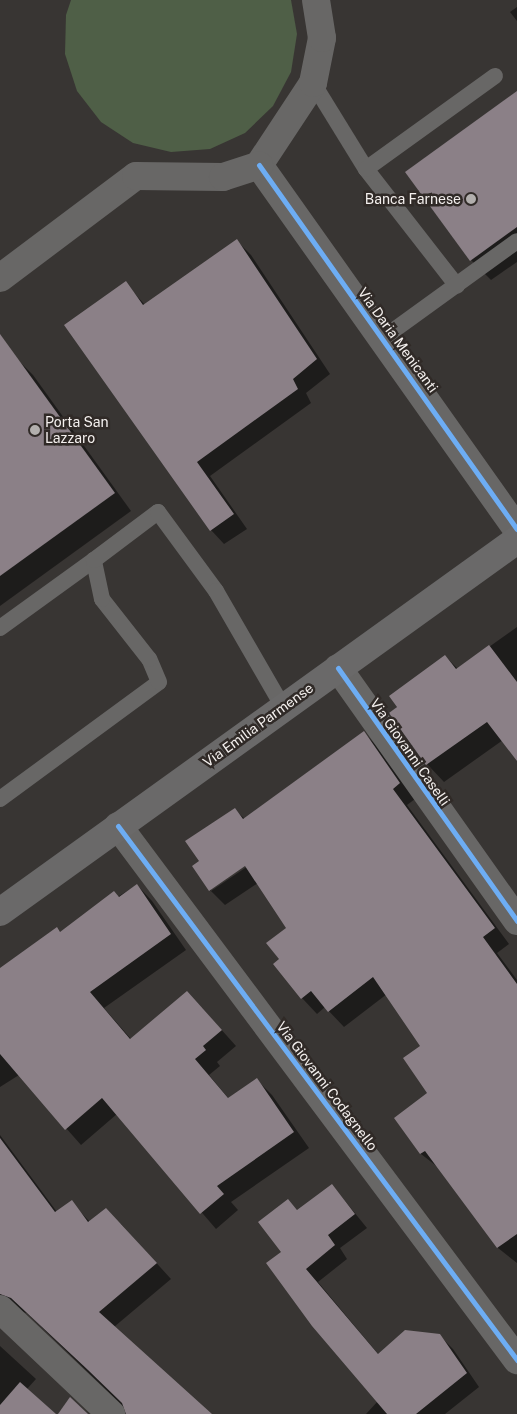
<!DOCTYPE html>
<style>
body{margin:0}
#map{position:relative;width:517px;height:1414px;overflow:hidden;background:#383533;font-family:"Public Sans",sans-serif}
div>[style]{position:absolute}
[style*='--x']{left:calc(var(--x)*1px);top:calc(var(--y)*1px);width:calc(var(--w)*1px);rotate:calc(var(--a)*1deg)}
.green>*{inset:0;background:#4f5f47}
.shadow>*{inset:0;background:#0007}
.building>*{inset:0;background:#8b8087}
.lane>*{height:16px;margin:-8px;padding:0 8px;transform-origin:8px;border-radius:8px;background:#686766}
.street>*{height:28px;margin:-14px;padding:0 14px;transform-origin:14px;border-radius:14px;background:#686766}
.secondary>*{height:28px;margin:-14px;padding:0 14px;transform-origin:14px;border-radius:14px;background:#6a6969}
.cycleway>*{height:5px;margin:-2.5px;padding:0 2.5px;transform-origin:2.5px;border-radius:2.5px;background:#6dadf4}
.dots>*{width:14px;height:14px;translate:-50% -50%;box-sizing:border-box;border:2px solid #302a27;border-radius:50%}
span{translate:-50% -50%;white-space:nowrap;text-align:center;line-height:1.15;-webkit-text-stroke:5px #302a27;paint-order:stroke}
.poi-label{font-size:14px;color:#f4f0ee}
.right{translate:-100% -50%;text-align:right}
.left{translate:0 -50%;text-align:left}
.street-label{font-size:14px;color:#f4f0ee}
</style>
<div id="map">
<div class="green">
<i style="clip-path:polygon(71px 0,291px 0,297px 34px,291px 72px,273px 106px,245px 133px,210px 149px,171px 152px,133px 143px,101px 122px,77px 91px,65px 54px,66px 15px)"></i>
</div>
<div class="shadow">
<i style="clip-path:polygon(517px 7px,517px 21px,510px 12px)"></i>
<i style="clip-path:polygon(517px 93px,517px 262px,491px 280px,471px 260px)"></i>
<i style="clip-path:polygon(237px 241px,251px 255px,330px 374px,306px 393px,311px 403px,210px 476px,247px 529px,224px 544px,211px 530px,125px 283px,145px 305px)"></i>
<i style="clip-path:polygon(16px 358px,33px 375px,131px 511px,0 606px,0 369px)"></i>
<i style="clip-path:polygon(517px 627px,517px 756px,503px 740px,444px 782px,427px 764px,391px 713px,445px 656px,458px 669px)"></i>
<i style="clip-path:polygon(evenodd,364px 733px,379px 748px,415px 799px,407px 805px,509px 944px,497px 953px,517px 980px,517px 1263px,498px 1248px,439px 1168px,421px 1154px,396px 1118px,429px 1093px,422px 1046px,387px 994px,344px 1027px,325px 1007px,317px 1014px,302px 998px,281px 960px,288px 928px,258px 883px,225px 905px,210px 890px,200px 861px,235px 810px,245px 819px,364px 733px,250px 861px,251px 864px,211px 891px,211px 888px,250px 861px)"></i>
<i style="clip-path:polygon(137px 885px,152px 901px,186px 950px,104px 1008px,131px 1039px,202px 1008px,236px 1046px,217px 1062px,220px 1066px,209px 1075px,229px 1099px,257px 1080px,272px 1095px,309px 1148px,231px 1202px,238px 1210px,216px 1229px,117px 1114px,81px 1145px,19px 1075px,0 1087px,0 969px)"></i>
<i style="clip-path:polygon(0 1135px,57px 1212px,71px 1202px,90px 1222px,121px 1224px,171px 1279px,114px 1327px,211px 1414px,131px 1414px,27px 1313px,11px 1310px,0 1298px)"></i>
<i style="clip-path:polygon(332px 1185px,367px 1228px,340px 1248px,347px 1259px,318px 1282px,379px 1355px,439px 1335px,453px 1349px,479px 1387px,445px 1414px,366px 1414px,378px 1401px,282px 1253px,288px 1200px,298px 1211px)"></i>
<i style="clip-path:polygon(0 1346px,36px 1379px,27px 1389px,54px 1414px,0 1414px)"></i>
</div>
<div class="building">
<i style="clip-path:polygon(517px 91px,517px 227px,470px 261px,405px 172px)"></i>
<i style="clip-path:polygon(237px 239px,317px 359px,293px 379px,298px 389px,197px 462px,234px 514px,210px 531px,64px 325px,126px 281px,143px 305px)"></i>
<i style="clip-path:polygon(0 334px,115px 493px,0 576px)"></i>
<i style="clip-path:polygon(489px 645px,517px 682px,517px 761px,487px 722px,426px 765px,389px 713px,397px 707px,389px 696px,445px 655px,456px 669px)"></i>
<i style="clip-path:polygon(364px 731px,400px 783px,393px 789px,495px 928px,483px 937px,517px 984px,517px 1234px,497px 1248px,425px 1151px,420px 1154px,394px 1118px,427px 1093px,403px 1058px,420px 1046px,373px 977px,328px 1012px,311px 991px,301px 999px,273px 964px,279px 959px,266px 943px,286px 928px,245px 866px,209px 891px,192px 866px,199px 861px,185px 841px,235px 808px,243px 819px)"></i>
<i style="clip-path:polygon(137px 884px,171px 934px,90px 992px,130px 1039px,187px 991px,222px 1030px,203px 1046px,206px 1050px,195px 1059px,228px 1098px,257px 1078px,294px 1132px,217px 1186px,224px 1194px,200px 1214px,102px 1098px,65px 1130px,0 1054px,0 968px,57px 927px,60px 932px,114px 891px,119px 897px)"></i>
<i style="clip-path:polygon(0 1138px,55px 1212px,72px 1200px,88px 1222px,106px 1208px,157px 1263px,99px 1312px,212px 1414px,126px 1414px,122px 1403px,88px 1370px,11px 1298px,0 1294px)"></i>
<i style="clip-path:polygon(332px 1184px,355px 1214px,328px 1235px,335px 1245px,306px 1269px,378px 1354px,405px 1330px,440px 1334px,467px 1373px,416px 1414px,387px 1414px,312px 1326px,266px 1263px,281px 1252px,258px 1222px,288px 1199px,297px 1210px)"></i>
<i style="clip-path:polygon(20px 1382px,56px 1414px,0 1414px,0 1405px)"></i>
<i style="clip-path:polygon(70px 1397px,88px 1414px,58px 1414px)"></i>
</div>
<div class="lane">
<i style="--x:313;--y:83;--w:101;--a:58.4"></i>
<i style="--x:366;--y:169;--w:148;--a:52.1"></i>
<i style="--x:366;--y:169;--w:159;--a:-35.8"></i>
<i style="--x:383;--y:338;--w:165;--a:-35.9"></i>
<i style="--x:0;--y:628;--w:116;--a:-35.9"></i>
<i style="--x:0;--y:799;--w:197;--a:-36.3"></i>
<i style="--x:159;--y:682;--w:25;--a:-113"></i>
<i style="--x:149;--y:659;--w:76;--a:-128.1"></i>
<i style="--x:102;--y:599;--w:40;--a:-102"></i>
<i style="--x:94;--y:560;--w:80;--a:-36.9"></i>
<i style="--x:158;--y:512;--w:98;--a:53.7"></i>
<i style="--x:216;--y:591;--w:134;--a:60"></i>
</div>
<div class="street">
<i style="--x:259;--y:165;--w:446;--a:54.7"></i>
<i style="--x:259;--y:165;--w:98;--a:-56.6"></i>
<i style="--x:313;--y:83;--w:46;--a:-78.7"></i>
<i style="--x:322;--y:38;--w:38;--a:-99"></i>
<i style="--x:0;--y:278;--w:170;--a:-36.9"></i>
<i style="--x:136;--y:176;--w:87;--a:0.7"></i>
<i style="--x:223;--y:177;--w:38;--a:-18"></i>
<i style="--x:338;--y:668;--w:310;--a:54.7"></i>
<i style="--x:118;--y:826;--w:667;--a:53.23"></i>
<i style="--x:0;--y:1309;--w:153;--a:43.4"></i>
</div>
<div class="secondary">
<i style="--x:0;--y:912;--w:637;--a:-35.74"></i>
</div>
<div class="cycleway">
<i style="--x:259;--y:165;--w:446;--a:54.7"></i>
<i style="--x:338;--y:668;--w:310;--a:54.7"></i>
<i style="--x:118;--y:826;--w:667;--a:53.23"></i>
</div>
<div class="dots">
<i style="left:471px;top:199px;background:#b2afad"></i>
<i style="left:35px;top:430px;background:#b2afad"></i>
</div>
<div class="poi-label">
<span class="right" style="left:461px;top:199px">Banca Farnese</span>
<span class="left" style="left:45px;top:430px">Porta San<br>Lazzaro</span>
</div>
<div class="street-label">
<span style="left:398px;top:340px;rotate:54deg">Via Daria Menicanti</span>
<span style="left:258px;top:725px;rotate:-36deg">Via Emilia Parmense</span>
<span style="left:410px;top:752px;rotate:55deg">Via Giovanni Caselli</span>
<span style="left:327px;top:1086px;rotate:53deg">Via Giovanni Codagnello</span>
</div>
</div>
